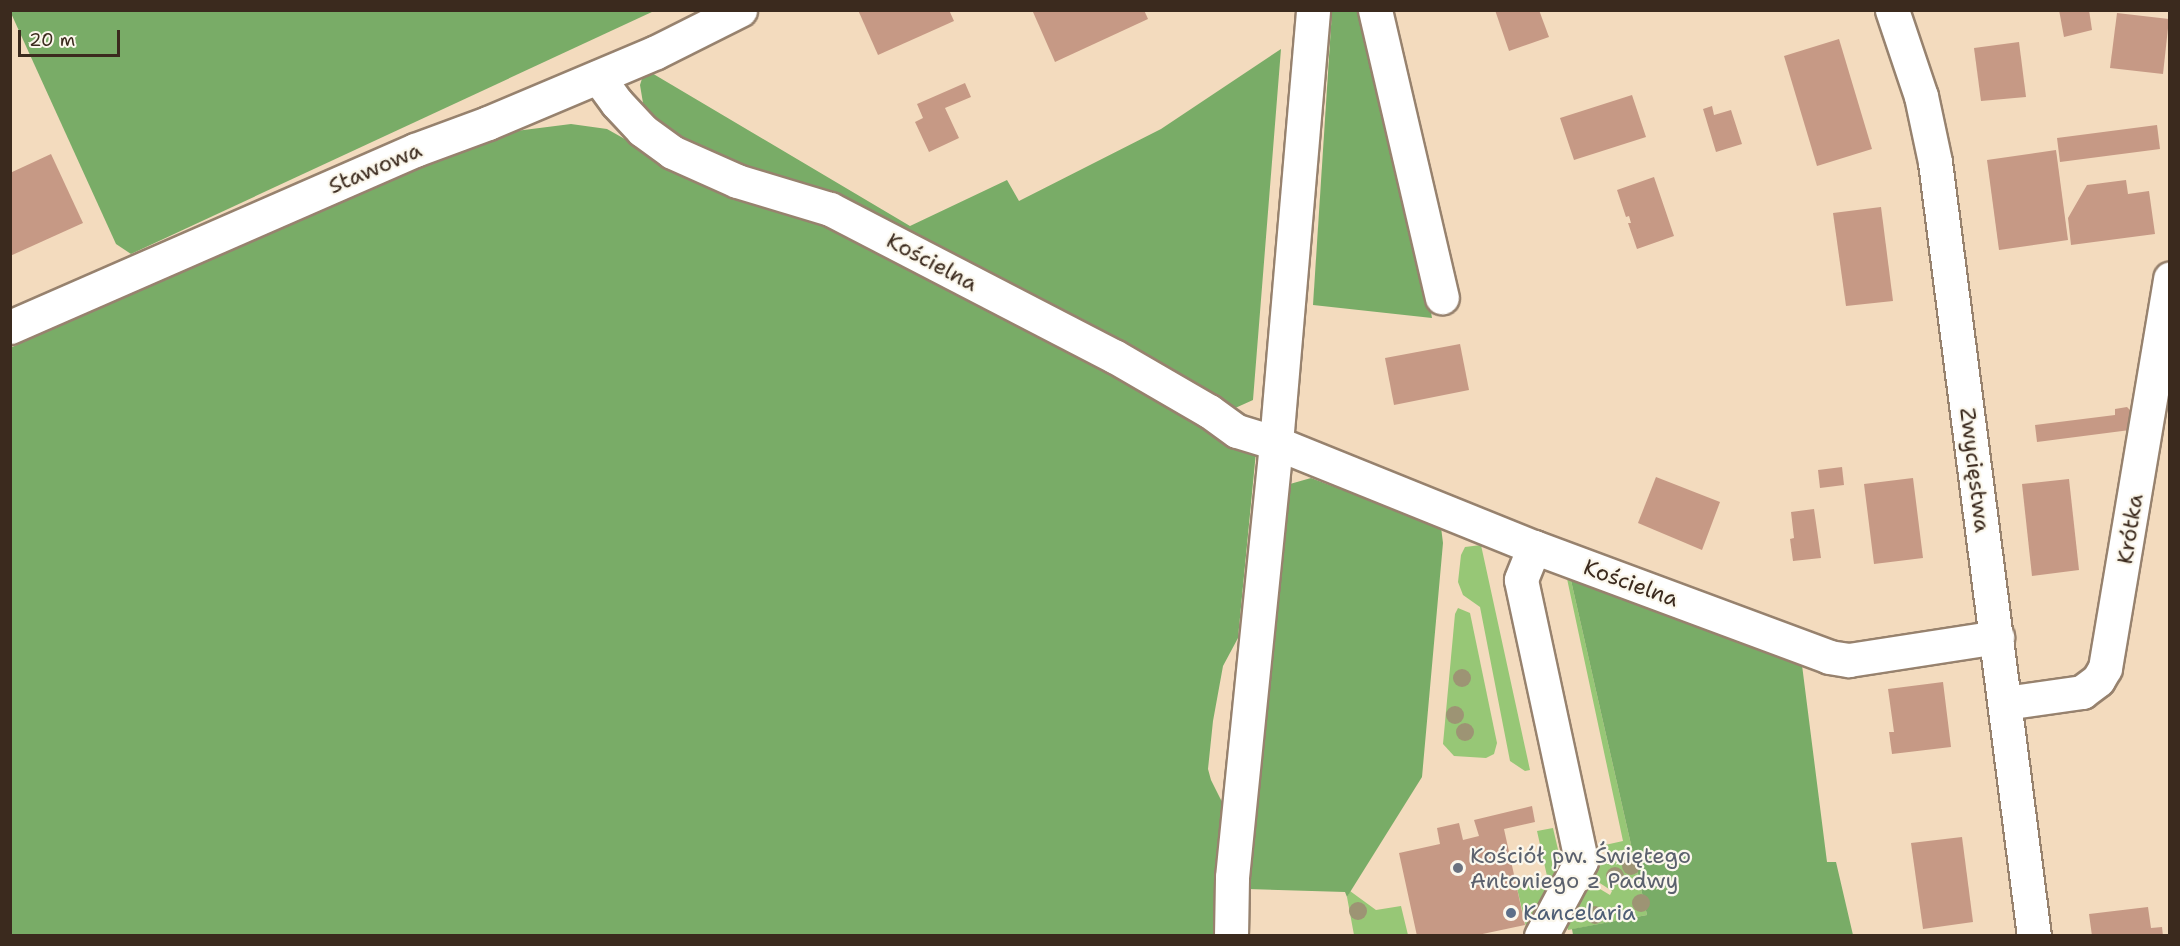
<!DOCTYPE html>
<meta charset="utf-8">
<style>
body{margin:0}
#map{position:relative;width:2180px;height:946px;overflow:hidden;background:#f3dbbe;font-family:"Shantell Sans",sans-serif}
div>[style]{position:absolute}
[style*='--x']{left:calc(var(--x)*1px);top:calc(var(--y)*1px);width:calc(var(--w)*1px);rotate:calc(var(--a)*1deg)}
.green>*{inset:0;background:#97c776}
.forest>*{inset:0;background:#79ac67}
.building>*{inset:0;background:#c69985}
.roads{filter:drop-shadow(2px 0 #97826e) drop-shadow(-2px 0 #97826e) drop-shadow(0 2px #97826e) drop-shadow(0 -2px #97826e)}
.minor>*{height:33px;margin:-16.5px;padding:0 16.5px;transform-origin:16.5px;border-radius:16.5px;background:#fff}
.major>*{height:33px;margin:-16.5px;padding:0 16.5px;transform-origin:16.5px;border-radius:16.5px;background:#fff}
.trees>*{width:18px;height:18px;margin:-9px;border-radius:50%;background:#9d9474}
.dots>*{width:16px;height:16px;translate:-50% -50%;box-sizing:border-box;border:3px solid #fbf7ec;border-radius:50%}
span{translate:-50% -50%;white-space:nowrap;text-align:center;line-height:1.15;-webkit-text-stroke:4.5px #fbf7ec;paint-order:stroke}
.street-label{font-size:22px;color:#3b2a1e}
.worship-label{font-size:22px;color:#5b616d}
.left{translate:0 -50%;text-align:left}
.service-label{font-size:22px;color:#4e5e75}
.frame{position:absolute;inset:0;border:12px solid #3b2a1e;pointer-events:none}
.scale{position:absolute;left:18px;top:30px;width:102px;height:27px;box-sizing:border-box;border:3px solid #3b2a1e;border-top:0;padding-left:8px;font-size:18px;line-height:21px;white-space:nowrap;color:#3b2a1e;-webkit-text-stroke:4px #fbf7ec;paint-order:stroke}
</style>
<div id="map">
<div class="green">
<i style="clip-path:polygon(1481px 545px,1530px 770px,1525px 771px,1510px 761px,1480px 607px,1463px 595px,1458px 582px,1461px 555px,1465px 547px)"></i>
<i style="clip-path:polygon(1566px 574px,1570px 576px,1647px 915px,1568px 930px,1564px 915px,1585px 880px,1610px 895px,1612px 891px,1586px 874px,1598px 871px,1595px 859px,1607px 856px,1605px 845px,1623px 841px)"></i>
<i style="clip-path:polygon(1458px 608px,1470px 613px,1497px 743px,1494px 754px,1486px 758px,1454px 756px,1443px 744px,1455px 614px)"></i>
<i style="clip-path:polygon(1553px 828px,1564px 875px,1527px 931px,1516px 884px,1547px 876px,1537px 831px)"></i>
<i style="clip-path:polygon(1350px 891px,1376px 910px,1401px 906px,1408px 935px,1354px 935px,1347px 897px)"></i>
</div>
<div class="forest">
<i style="clip-path:polygon(10px 11px,11px 10px,654px 11px,131px 254px,116px 244px)"></i>
<i style="clip-path:polygon(1332px 11px,1364px 11px,1416px 227px,1432px 318px,1313px 305px)"></i>
<i style="clip-path:polygon(1281px 49px,1253px 400px,1233px 409px,770px 179px,675px 138px,651px 118px,643px 103px,640px 85px,645px 69px,910px 226px,1007px 180px,1019px 201px,1161px 129px)"></i>
<i style="clip-path:polygon(571px 124px,607px 129px,639px 147px,852px 231px,1256px 452px,1238px 638px,1223px 666px,1213px 721px,1208px 769px,1211px 780px,1222px 802px,1215px 869px,1215px 935px,11px 935px,10px 348px,493px 134px)"></i>
<i style="clip-path:polygon(1311px 478px,1441px 527px,1443px 543px,1422px 777px,1347px 897px,1345px 892px,1248px 889px,1290px 484px)"></i>
<i style="clip-path:polygon(1570px 576px,1802px 665px,1827px 862px,1836px 862px,1853px 935px,1573px 935px,1572px 929px,1647px 915px)"></i>
</div>
<div class="building">
<i style="clip-path:polygon(858px 10px,949px 10px,954px 21px,878px 55px)"></i>
<i style="clip-path:polygon(1037px 10px,1144px 10px,1148px 19px,1055px 62px,1033px 12px)"></i>
<i style="clip-path:polygon(1495px 10px,1539px 10px,1549px 37px,1509px 51px)"></i>
<i style="clip-path:polygon(2059px 10px,2089px 10px,2092px 30px,2064px 37px)"></i>
<i style="clip-path:polygon(2117px 13px,2169px 19px,2163px 74px,2110px 68px)"></i>
<i style="clip-path:polygon(1839px 39px,1872px 149px,1817px 166px,1784px 56px)"></i>
<i style="clip-path:polygon(2019px 42px,2026px 97px,1981px 101px,1974px 48px)"></i>
<i style="clip-path:polygon(965px 83px,971px 97px,945px 108px,959px 138px,929px 152px,915px 122px,923px 118px,917px 104px)"></i>
<i style="clip-path:polygon(1632px 95px,1646px 137px,1574px 160px,1560px 118px)"></i>
<i style="clip-path:polygon(1712px 106px,1714px 115px,1731px 110px,1742px 144px,1716px 152px,1703px 109px)"></i>
<i style="clip-path:polygon(2157px 125px,2160px 149px,2060px 162px,2057px 138px)"></i>
<i style="clip-path:polygon(2056px 150px,2068px 240px,1999px 250px,1987px 160px)"></i>
<i style="clip-path:polygon(51px 154px,83px 223px,10px 256px,10px 173px)"></i>
<i style="clip-path:polygon(1654px 177px,1674px 236px,1637px 249px,1628px 223px,1631px 223px,1629px 216px,1626px 217px,1617px 190px)"></i>
<i style="clip-path:polygon(2126px 180px,2128px 194px,2149px 191px,2155px 234px,2071px 245px,2068px 218px,2087px 185px)"></i>
<i style="clip-path:polygon(1881px 207px,1893px 301px,1846px 306px,1833px 213px)"></i>
<i style="clip-path:polygon(1460px 344px,1469px 390px,1394px 405px,1385px 358px)"></i>
<i style="clip-path:polygon(2127px 407px,2133px 413px,2130px 430px,2037px 442px,2035px 425px,2115px 415px,2115px 409px)"></i>
<i style="clip-path:polygon(1842px 467px,1844px 485px,1820px 488px,1818px 470px)"></i>
<i style="clip-path:polygon(1656px 477px,1720px 502px,1702px 550px,1638px 523px)"></i>
<i style="clip-path:polygon(1913px 478px,1923px 558px,1874px 564px,1864px 484px)"></i>
<i style="clip-path:polygon(2069px 479px,2079px 570px,2032px 576px,2022px 484px)"></i>
<i style="clip-path:polygon(1814px 509px,1821px 558px,1793px 561px,1790px 539px,1794px 538px,1791px 512px)"></i>
<i style="clip-path:polygon(1943px 682px,1951px 747px,1892px 754px,1889px 732px,1894px 732px,1888px 689px)"></i>
<i style="clip-path:polygon(1532px 806px,1535px 822px,1504px 829px,1525px 925px,1473px 936px,1417px 936px,1399px 853px,1440px 844px,1437px 828px,1459px 823px,1463px 840px,1479px 836px,1474px 820px)"></i>
<i style="clip-path:polygon(1962px 837px,1973px 922px,1923px 929px,1911px 843px)"></i>
<i style="clip-path:polygon(2148px 907px,2151px 928px,2162px 927px,2163px 936px,2092px 936px,2089px 914px)"></i>
</div>
<div class="roads">
<div class="minor">
<i style="--x:1375;--y:10;--w:295;--a:76.9"></i>
<i style="--x:598;--y:77;--w:32;--a:54"></i>
<i style="--x:617;--y:103;--w:37;--a:47"></i>
<i style="--x:642;--y:130;--w:37;--a:36"></i>
<i style="--x:672;--y:152;--w:71;--a:24"></i>
<i style="--x:737;--y:181;--w:97;--a:16.8"></i>
<i style="--x:830;--y:209;--w:320;--a:27.4"></i>
<i style="--x:1114;--y:356;--w:110;--a:30.1"></i>
<i style="--x:1209;--y:411;--w:34;--a:36"></i>
<i style="--x:1237;--y:431;--w:41;--a:17.1"></i>
<i style="--x:1276;--y:443;--w:278;--a:22"></i>
<i style="--x:1534;--y:547;--w:315;--a:20.4"></i>
<i style="--x:1829;--y:657;--w:20;--a:9"></i>
<i style="--x:1849;--y:660;--w:150;--a:-8.8"></i>
<i style="--x:10;--y:327;--w:442;--a:-23.6"></i>
<i style="--x:415;--y:150;--w:78;--a:-20.3"></i>
<i style="--x:488;--y:123;--w:182;--a:-22.9"></i>
<i style="--x:656;--y:52;--w:94;--a:-26.6"></i>
<i style="--x:1534;--y:547;--w:35;--a:112"></i>
<i style="--x:1521;--y:580;--w:287;--a:77.9"></i>
<i style="--x:1581;--y:861;--w:85;--a:118.1"></i>
<i style="--x:2005;--y:703;--w:78;--a:-8.1"></i>
<i style="--x:2082;--y:692;--w:20;--a:-37"></i>
<i style="--x:2098;--y:680;--w:14;--a:-60"></i>
<i style="--x:2105;--y:668;--w:395;--a:-80.5"></i>
<i style="--x:1231;--y:936;--w:59;--a:-89"></i>
<i style="--x:1232;--y:877;--w:436;--a:-84.2"></i>
<i style="--x:1276;--y:443;--w:435;--a:-85.1"></i>
</div>
<div class="major">
<i style="--x:1892;--y:10;--w:91;--a:71.4"></i>
<i style="--x:1921;--y:96;--w:67;--a:78"></i>
<i style="--x:1935;--y:162;--w:780;--a:82.71"></i>
</div>
</div>
<div class="trees">
<i style="left:1462px;top:678px"></i>
<i style="left:1455px;top:715px"></i>
<i style="left:1465px;top:732px"></i>
<i style="left:1631px;top:866px"></i>
<i style="left:1615px;top:876px"></i>
<i style="left:1641px;top:903px"></i>
<i style="left:1358px;top:911px"></i>
<i style="left:1595px;top:915px"></i>
</div>
<div class="dots">
<i style="left:1458px;top:868px;background:#6b7280"></i>
<i style="left:1511px;top:913px;background:#5c6f8a"></i>
</div>
<div class="street-label">
<span style="left:375px;top:168px;rotate:-23deg">Stawowa</span>
<span style="left:932px;top:262px;rotate:28deg">Kościelna</span>
<span style="left:1975px;top:470px;rotate:83deg">Zwycięstwa</span>
<span style="left:2130px;top:529px;rotate:-81deg">Krótka</span>
<span style="left:1631px;top:583px;rotate:20deg">Kościelna</span>
</div>
<div class="worship-label">
<span class="left" style="left:1470px;top:868px">Kościół pw. Świętego<br>Antoniego z Padwy</span>
</div>
<div class="service-label">
<span class="left" style="left:1523px;top:913px">Kancelaria</span>
</div>
<div class="frame"></div>
<div class="scale">20 m</div>
</div>
